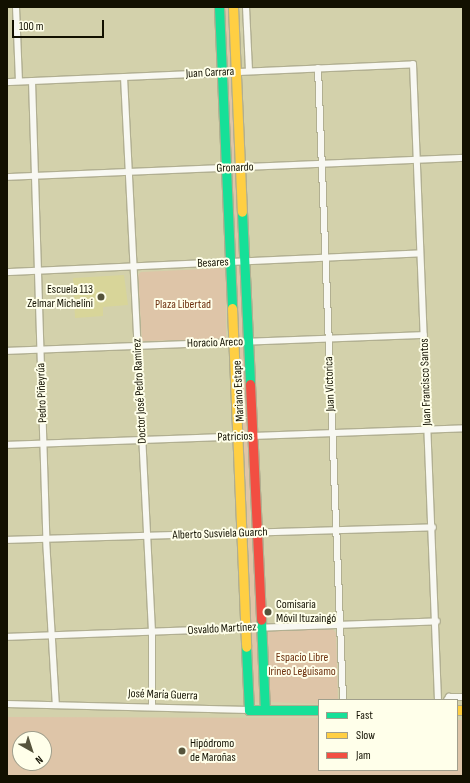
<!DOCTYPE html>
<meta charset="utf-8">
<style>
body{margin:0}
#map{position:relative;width:470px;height:783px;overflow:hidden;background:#d3d1ab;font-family:"Sofia Sans Condensed",sans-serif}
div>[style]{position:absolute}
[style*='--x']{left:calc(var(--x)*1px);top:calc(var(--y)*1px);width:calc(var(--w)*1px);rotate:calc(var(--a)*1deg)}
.built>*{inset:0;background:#d8d599}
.green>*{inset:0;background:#dec5a8}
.roads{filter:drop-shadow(1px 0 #b1af91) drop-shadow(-1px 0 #b1af91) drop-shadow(0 1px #b1af91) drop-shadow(0 -1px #b1af91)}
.street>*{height:6px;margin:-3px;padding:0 3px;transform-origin:3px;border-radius:3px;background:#f8f8f2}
.fast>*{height:9px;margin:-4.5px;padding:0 4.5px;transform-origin:4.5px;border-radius:4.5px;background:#16e098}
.slow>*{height:9px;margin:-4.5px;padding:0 4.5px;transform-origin:4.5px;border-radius:4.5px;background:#ffcf43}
.jam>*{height:9px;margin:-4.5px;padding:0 4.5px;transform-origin:4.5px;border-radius:4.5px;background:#f24e42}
.dots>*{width:11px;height:11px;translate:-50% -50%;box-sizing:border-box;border:2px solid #ffffea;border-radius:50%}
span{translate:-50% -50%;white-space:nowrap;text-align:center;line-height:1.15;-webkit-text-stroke:4px #ffffea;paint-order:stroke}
.street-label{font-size:12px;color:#121000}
.poi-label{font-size:12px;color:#121000}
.right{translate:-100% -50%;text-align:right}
.left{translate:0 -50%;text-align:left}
.park-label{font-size:12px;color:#6d300e}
.frame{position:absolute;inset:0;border:8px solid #121000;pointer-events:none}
.legend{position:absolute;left:318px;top:699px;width:140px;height:72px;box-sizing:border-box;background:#ffffea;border:1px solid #a09f8c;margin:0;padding:5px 7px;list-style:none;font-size:12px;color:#121000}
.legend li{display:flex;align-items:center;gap:8px;height:20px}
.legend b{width:20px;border:1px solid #a09f8c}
.north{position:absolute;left:12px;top:731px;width:40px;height:40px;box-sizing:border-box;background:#ffffea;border:1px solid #a09f8c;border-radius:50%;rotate:141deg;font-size:11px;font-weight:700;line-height:16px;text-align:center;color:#121000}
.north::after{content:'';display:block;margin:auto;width:14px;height:18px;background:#56543c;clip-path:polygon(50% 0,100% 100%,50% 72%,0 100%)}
.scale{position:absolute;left:12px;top:20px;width:92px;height:18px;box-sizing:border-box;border:2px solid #121000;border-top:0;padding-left:5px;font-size:12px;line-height:14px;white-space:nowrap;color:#121000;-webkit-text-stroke:3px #ffffea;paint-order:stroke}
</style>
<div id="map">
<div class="built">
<i style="clip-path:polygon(124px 275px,128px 305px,103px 307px,103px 316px,75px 318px,73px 278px)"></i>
</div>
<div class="green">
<i style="clip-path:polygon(223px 7px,230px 7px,233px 66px,229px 68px)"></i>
<i style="clip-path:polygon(229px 78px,232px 80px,236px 158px,233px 160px,229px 158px)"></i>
<i style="clip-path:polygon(233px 172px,237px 174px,241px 255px,238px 257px,233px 256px,230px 175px)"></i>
<i style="clip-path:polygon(238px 267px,241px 270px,242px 338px,237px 336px,234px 270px)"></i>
<i style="clip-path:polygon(226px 268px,226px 339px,142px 341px,138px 275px,141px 272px)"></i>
<i style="clip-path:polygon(241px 346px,244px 348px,248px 432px,242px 434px,237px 348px)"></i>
<i style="clip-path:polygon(245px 440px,249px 442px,250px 529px,246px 527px,242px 443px)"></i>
<i style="clip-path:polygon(250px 536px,253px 538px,257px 622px,254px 624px,250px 622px,247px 539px)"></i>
<i style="clip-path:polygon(331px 627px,336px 633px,338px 700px,319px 700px,319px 704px,272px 702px,269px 697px,266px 630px)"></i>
<i style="clip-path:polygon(254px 631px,258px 633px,261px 701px,258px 703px,253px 701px,251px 633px)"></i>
<i style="clip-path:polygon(evenodd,7px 717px,319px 718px,319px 770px,457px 770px,457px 720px,463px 720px,463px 776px,7px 776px,7px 717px,20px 739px,44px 739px,44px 763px,20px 763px,20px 739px)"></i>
</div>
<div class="roads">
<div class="street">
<i style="--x:16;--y:7;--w:74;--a:87.7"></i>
<i style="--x:246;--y:7;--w:64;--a:87.3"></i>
<i style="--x:318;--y:68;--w:632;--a:87.73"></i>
<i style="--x:124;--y:77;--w:556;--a:87.11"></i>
<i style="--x:152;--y:632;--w:74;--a:90"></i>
<i style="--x:32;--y:81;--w:458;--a:88.2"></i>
<i style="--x:46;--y:539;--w:166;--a:86.6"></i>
<i style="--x:7;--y:82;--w:406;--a:-2.5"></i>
<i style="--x:413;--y:64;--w:636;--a:87.75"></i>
<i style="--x:7;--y:177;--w:456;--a:-2.4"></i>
<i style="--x:7;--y:272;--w:413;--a:-2.6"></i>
<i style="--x:7;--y:351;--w:417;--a:-2.2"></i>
<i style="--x:7;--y:445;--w:456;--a:-2.1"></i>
<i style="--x:7;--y:540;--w:426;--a:-1.7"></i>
<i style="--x:7;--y:637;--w:430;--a:-2.1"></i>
<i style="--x:447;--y:700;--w:4;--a:-56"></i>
<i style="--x:449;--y:697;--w:14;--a:0"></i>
<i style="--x:7;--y:704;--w:242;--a:1.4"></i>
</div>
<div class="fast">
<i style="--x:219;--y:7;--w:301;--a:87.5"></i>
<i style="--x:242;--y:212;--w:172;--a:87.3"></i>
<i style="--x:261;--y:620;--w:90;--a:87.5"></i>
<i style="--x:246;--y:647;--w:63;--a:87.3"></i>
<i style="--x:249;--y:710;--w:70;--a:0"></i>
</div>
<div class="slow">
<i style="--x:233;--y:7;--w:205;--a:87.5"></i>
<i style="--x:232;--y:308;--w:339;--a:87.6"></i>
<i style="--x:457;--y:710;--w:6;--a:0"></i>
</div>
<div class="jam">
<i style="--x:250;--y:384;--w:236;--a:87.3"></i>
</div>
</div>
<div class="dots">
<i style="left:101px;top:297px;background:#56543c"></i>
<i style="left:268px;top:612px;background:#56543c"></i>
<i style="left:182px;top:751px;background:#56543c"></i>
</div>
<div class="street-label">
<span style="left:210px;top:73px;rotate:-3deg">Juan Carrara</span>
<span style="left:235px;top:168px;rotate:-2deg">Gronardo</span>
<span style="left:213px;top:263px;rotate:-3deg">Besares</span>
<span style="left:215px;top:343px;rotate:-2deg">Horacio Areco</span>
<span style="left:426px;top:382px;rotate:-92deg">Juan Francisco Santos</span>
<span style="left:330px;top:384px;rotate:-92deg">Juan Victorica</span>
<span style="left:140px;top:391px;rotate:-93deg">Doctor José Pedro Ramírez</span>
<span style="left:239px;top:391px;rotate:-93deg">Mariano Estape</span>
<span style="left:42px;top:393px;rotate:-92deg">Pedro Piñeyrúa</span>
<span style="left:235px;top:437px;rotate:-2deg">Patricios</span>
<span style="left:220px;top:534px;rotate:-2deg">Alberto Susviela Guarch</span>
<span style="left:222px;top:629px;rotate:-3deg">Osvaldo Martínez</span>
<span style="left:163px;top:695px;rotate:2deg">José María Guerra</span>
</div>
<div class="poi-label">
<span class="right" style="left:93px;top:297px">Escuela 113<br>Zelmar Michelini</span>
<span class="left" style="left:276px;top:612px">Comisaria<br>Móvil Ituzaingó</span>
<span class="left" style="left:190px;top:751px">Hipódromo<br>de Maroñas</span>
</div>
<div class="park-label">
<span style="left:183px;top:305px">Plaza Libertad</span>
<span style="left:302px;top:665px">Espacio Libre<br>Irineo Leguisamo</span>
</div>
<div class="frame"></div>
<ul class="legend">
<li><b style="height:5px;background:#16e098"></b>Fast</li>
<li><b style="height:5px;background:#ffcf43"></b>Slow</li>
<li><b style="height:5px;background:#f24e42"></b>Jam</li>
</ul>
<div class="north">N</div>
<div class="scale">100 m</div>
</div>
